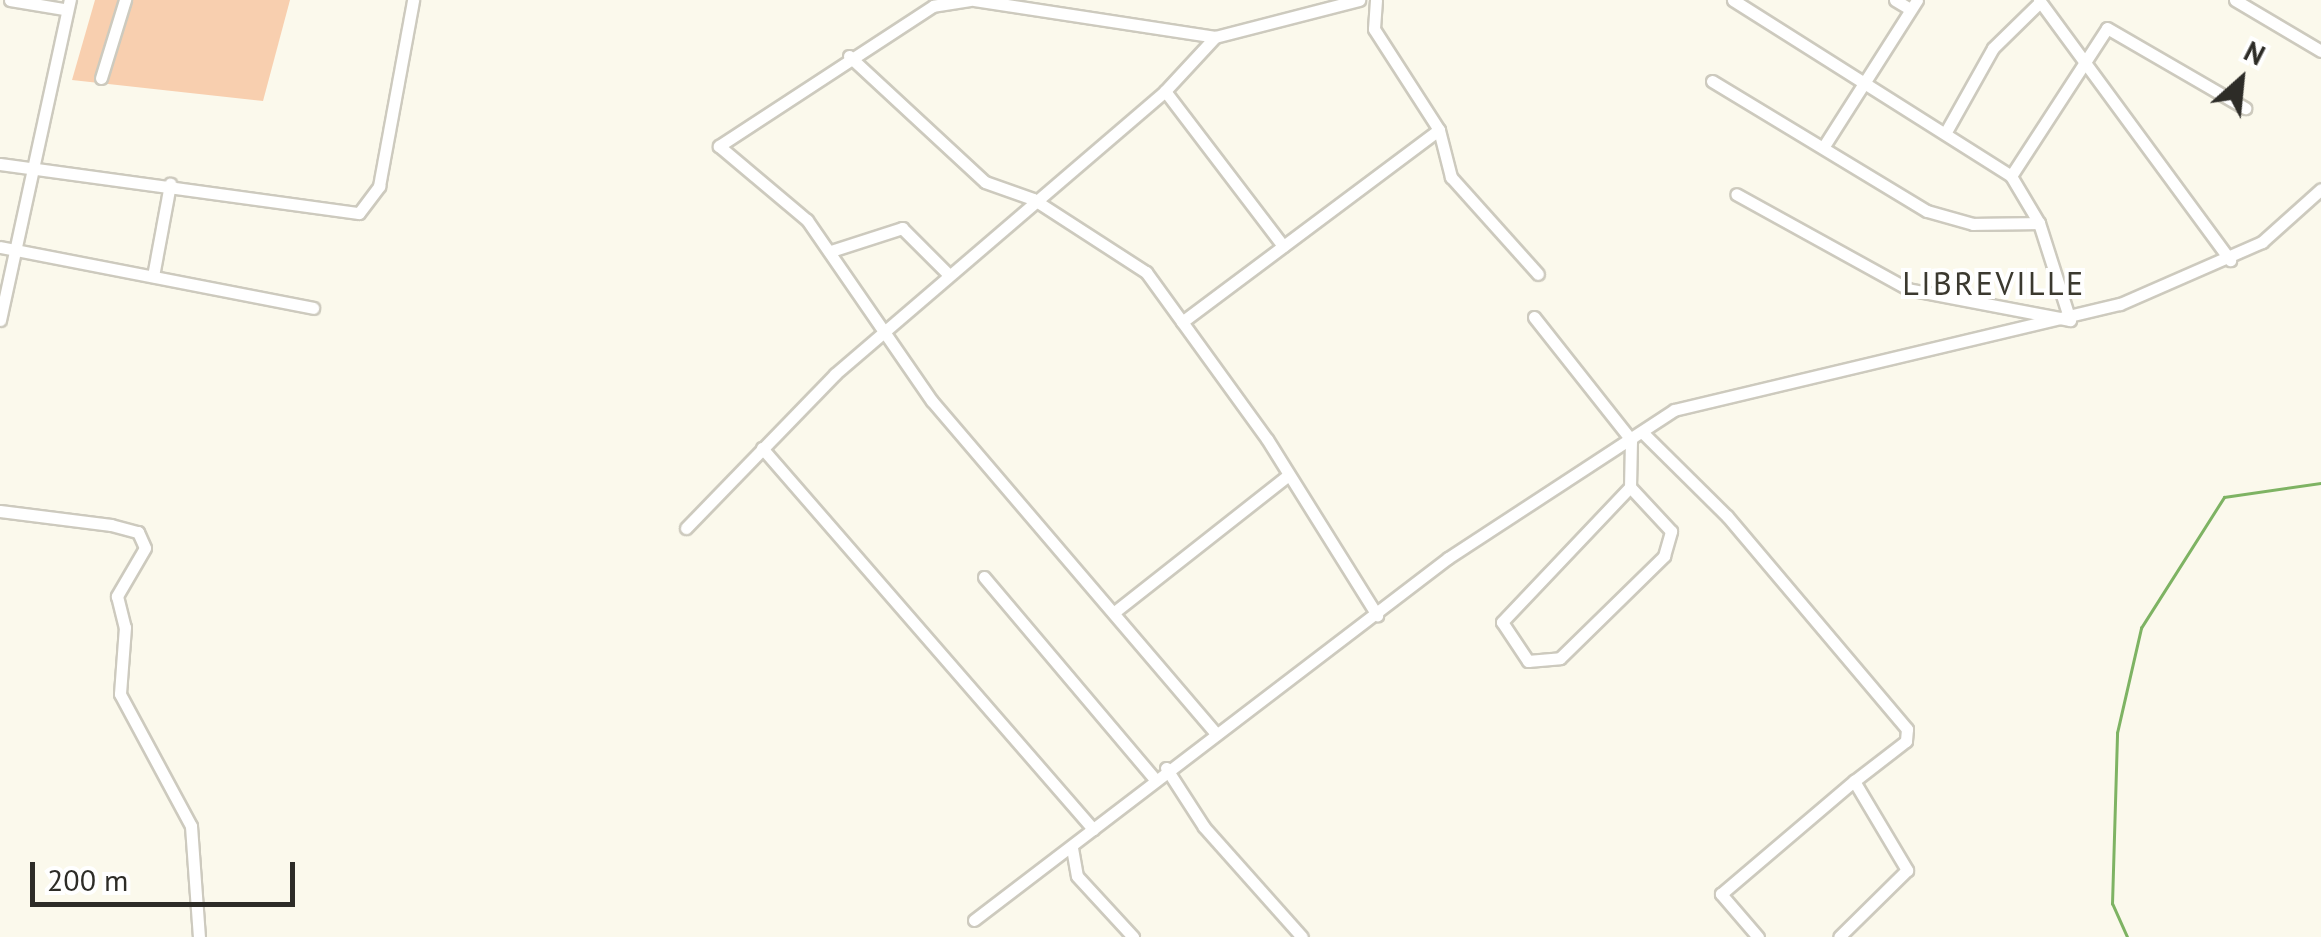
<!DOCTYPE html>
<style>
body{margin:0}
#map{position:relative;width:2321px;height:937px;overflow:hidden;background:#fbf9ec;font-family:"PT Sans",sans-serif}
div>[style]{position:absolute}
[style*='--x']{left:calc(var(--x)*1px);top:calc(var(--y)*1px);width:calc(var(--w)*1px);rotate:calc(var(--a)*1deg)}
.green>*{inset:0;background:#f8cfaf}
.stream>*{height:2.5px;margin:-1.25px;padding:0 1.25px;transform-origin:1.25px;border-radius:1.25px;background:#7eb363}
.roads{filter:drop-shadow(2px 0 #cdcabe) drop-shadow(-2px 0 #cdcabe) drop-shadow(0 2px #cdcabe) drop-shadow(0 -2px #cdcabe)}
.minor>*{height:11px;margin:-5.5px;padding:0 5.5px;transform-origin:5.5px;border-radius:5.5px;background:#fff}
span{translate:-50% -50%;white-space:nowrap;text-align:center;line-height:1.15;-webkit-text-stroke:8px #fff;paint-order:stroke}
.quarter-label{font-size:32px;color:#3b392f;letter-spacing:2.5px}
.north{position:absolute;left:2191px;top:30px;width:100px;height:100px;-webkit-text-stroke:8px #fff;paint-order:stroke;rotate:27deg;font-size:28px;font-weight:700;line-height:40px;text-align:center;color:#2d2c27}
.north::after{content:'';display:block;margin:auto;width:35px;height:45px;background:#2d2c27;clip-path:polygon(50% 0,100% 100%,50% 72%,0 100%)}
.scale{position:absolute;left:30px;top:862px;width:265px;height:45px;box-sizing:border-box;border:5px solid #2d2c27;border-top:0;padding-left:12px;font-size:30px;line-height:35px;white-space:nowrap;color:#2d2c27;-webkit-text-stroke:8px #fff;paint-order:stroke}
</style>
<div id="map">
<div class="green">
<i style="clip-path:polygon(95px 0,290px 0,263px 101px,72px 80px)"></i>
</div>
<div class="stream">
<i style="--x:2127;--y:937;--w:36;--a:-114"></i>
<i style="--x:2112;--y:904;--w:171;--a:-88.3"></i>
<i style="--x:2117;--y:733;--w:108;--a:-77.1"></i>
<i style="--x:2141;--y:628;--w:155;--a:-57.6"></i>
<i style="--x:2224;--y:497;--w:98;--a:-8.2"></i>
</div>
<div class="roads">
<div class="minor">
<i style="--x:10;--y:0;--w:55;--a:9.5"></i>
<i style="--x:970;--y:0;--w:37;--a:171"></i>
<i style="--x:933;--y:6;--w:256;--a:146.8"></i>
<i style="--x:719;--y:146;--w:115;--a:40.1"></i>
<i style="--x:807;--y:220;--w:220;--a:55.4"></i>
<i style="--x:932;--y:401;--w:438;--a:49.5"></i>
<i style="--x:974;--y:0;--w:244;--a:8.7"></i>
<i style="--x:1376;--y:0;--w:29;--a:94"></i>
<i style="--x:1374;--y:29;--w:120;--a:57.2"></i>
<i style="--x:1439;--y:130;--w:49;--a:75.7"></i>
<i style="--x:1451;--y:177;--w:130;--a:48.1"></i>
<i style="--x:1733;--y:0;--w:329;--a:32.3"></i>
<i style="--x:2011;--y:176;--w:55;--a:59.2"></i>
<i style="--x:2039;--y:223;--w:102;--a:72.3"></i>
<i style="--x:2070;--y:320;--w:165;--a:-169.2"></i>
<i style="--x:1908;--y:289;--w:196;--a:-151.1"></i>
<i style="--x:1895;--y:0;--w:17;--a:31"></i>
<i style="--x:2039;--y:0;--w:323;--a:53.7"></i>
<i style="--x:2235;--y:0;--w:100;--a:30.7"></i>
<i style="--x:849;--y:56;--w:185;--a:42.8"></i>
<i style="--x:985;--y:182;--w:51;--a:19.5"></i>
<i style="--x:1033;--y:199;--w:135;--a:32.9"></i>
<i style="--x:1146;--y:272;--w:206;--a:54.1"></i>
<i style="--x:1267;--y:439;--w:208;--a:58"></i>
<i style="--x:101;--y:78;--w:82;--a:-72.9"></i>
<i style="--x:1712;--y:81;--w:251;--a:31.2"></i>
<i style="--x:1927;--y:211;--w:48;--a:15.8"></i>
<i style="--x:1973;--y:224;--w:66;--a:-0.9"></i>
<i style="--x:1165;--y:91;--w:195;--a:52.7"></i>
<i style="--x:1947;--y:130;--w:94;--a:-60.7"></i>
<i style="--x:1993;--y:48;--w:66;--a:-44.4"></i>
<i style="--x:1824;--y:146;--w:173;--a:-57.5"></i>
<i style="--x:0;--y:164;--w:362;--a:7.8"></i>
<i style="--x:359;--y:213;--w:34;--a:-53"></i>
<i style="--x:379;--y:186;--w:189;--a:-79.6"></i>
<i style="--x:2011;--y:176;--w:176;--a:-57"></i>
<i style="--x:2107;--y:28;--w:160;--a:30.1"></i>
<i style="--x:0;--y:247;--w:319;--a:11"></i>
<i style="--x:831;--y:251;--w:75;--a:-17.9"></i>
<i style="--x:902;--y:228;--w:66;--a:45"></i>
<i style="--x:153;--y:276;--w:94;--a:-79.5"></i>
<i style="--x:1534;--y:317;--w:157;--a:51.7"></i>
<i style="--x:1631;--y:440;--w:47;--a:91.2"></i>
<i style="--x:1630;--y:487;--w:186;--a:133.5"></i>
<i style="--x:1502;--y:622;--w:47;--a:56.3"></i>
<i style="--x:1528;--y:661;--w:32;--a:-5"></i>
<i style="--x:1560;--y:658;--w:146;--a:-44.4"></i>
<i style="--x:1664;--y:556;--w:26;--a:-74"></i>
<i style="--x:1671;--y:531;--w:60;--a:-133"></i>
<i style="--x:0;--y:320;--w:328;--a:-77.7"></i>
<i style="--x:1182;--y:322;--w:321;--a:-36.8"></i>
<i style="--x:1643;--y:433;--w:118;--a:44.7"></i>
<i style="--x:1727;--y:516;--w:279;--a:49.8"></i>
<i style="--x:1907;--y:729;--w:12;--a:95"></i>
<i style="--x:1906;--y:741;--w:66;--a:142.4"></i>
<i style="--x:1854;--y:781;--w:104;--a:59.2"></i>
<i style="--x:1907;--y:870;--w:95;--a:135.4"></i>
<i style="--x:762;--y:448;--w:505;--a:49.02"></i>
<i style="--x:0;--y:511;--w:112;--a:7.2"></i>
<i style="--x:111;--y:525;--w:28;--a:15"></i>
<i style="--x:138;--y:532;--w:17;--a:66"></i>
<i style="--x:145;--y:548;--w:56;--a:120.3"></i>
<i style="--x:117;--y:596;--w:32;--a:76"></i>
<i style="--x:125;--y:627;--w:67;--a:94.3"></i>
<i style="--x:120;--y:694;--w:150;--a:61.7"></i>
<i style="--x:191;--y:826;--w:111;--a:85.9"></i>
<i style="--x:686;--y:528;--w:214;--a:-45.9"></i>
<i style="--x:835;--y:374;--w:435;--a:-40.6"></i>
<i style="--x:1165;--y:91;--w:74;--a:-47.2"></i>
<i style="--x:1215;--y:37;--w:149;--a:-14.4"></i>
<i style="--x:984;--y:577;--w:262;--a:49.8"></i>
<i style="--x:1117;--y:610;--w:216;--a:-38.2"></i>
<i style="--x:1166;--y:768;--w:70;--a:57.2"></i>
<i style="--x:1204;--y:827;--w:147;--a:48.3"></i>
<i style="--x:1072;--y:848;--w:28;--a:80"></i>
<i style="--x:1077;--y:876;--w:83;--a:47.4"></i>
<i style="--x:974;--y:920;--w:596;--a:-37.37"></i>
<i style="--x:1448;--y:558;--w:270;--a:-33.2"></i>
<i style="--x:1674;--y:410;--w:458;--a:-13.4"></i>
<i style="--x:2120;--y:304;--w:155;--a:-23.6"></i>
<i style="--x:2262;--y:242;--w:79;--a:-41.9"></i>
<i style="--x:1758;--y:937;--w:57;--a:-130.7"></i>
<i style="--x:1721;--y:894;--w:175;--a:-40.4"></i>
</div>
</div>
<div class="quarter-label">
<span style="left:1994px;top:283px">LIBREVILLE</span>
</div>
<div class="north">N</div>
<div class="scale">200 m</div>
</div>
